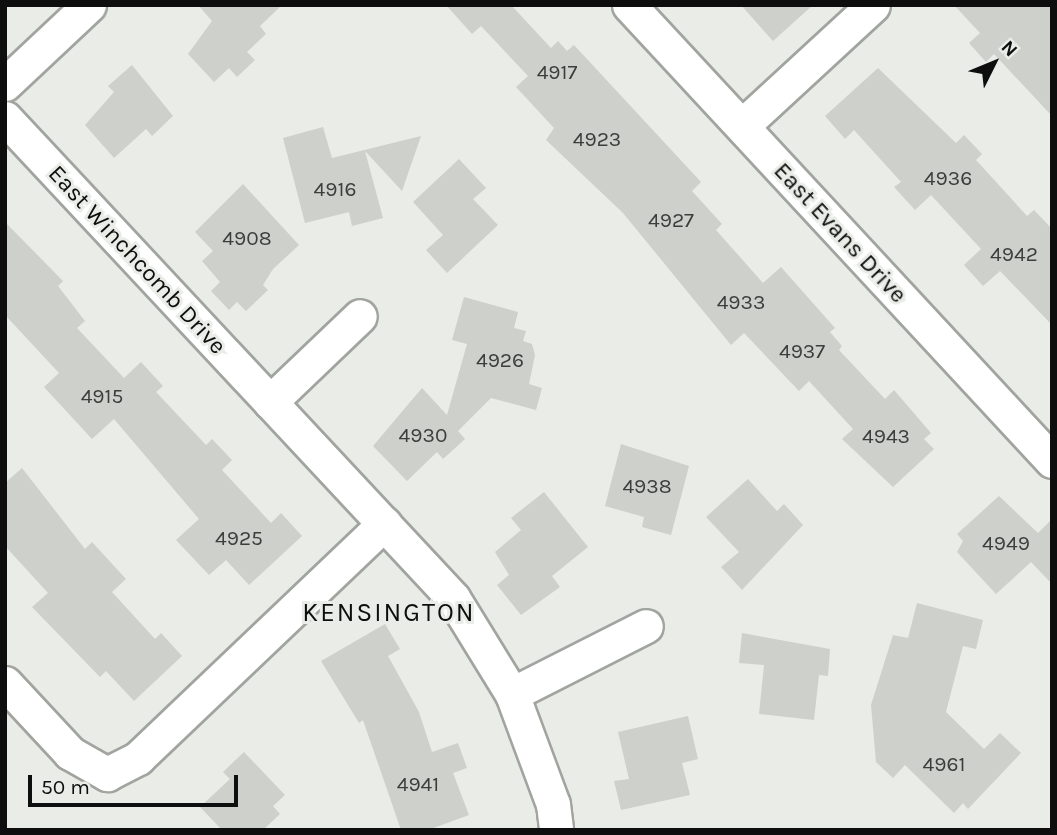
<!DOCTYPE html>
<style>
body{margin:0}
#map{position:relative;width:1057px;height:835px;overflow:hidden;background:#e9ece7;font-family:Karla,sans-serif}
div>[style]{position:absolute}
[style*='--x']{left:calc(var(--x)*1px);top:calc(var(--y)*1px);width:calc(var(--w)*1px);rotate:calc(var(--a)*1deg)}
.building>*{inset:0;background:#cdd0cb}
.roads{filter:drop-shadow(2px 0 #a1a49f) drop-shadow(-2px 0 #a1a49f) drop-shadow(0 2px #a1a49f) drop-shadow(0 -2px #a1a49f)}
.street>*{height:33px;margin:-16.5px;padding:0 16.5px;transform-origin:16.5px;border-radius:16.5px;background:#fff}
span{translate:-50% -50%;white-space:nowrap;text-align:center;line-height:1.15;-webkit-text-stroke:6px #e9ece7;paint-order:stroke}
.number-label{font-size:21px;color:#3d3e3c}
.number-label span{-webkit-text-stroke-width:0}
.street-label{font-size:24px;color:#0d0e0d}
.neighbourhood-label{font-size:26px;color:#0d0e0d;letter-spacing:2px}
.frame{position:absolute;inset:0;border:7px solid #0d0e0d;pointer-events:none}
.north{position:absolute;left:959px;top:28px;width:70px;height:70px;-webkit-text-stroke:5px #e9ece7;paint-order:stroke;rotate:47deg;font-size:19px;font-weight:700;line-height:28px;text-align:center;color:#0d0e0d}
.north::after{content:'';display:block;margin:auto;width:24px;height:32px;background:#0d0e0d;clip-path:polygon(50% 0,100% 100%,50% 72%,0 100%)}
.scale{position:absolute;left:28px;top:775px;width:210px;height:32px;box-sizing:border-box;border:4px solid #0d0e0d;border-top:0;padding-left:9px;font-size:21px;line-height:24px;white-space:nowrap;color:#0d0e0d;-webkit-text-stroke:5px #e9ece7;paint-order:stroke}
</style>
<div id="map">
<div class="building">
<i style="clip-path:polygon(198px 5px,282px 5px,260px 26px,266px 34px,247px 52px,255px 60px,237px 77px,229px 68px,214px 82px,188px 54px,212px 21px)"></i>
<i style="clip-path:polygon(446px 5px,511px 5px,551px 48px,558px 41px,567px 51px,574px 45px,701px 182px,692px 191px,722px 224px,716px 230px,763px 283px,781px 267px,835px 328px,830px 332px,842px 346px,839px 350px,885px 399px,894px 390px,931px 433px,924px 439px,934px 449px,893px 487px,842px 439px,853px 429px,809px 381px,799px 391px,744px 333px,731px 345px,623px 213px,546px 140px,554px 128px,516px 87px,528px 76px,481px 26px,472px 34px)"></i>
<i style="clip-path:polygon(741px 5px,813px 5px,773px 41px)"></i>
<i style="clip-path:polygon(954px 5px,1052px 5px,1052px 116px,994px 54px,986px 62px,969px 43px,980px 33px)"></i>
<i style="clip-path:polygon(132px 65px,173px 116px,152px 136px,146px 129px,114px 158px,85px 125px,114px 92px,108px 86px)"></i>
<i style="clip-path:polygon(878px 68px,956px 143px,964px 135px,982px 154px,976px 160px,1027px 216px,1034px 210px,1052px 229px,1052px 325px,1000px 271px,983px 286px,964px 265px,981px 249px,931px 195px,915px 210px,894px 187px,901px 182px,854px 130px,845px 139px,825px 116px)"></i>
<i style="clip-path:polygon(323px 127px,332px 158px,421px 136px,402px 191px,365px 151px,383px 218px,352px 226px,349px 212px,305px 223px,283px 138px)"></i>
<i style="clip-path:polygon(459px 159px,486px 188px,473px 199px,498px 225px,447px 273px,426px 250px,443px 235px,413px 202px)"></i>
<i style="clip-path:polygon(243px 184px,299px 245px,273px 269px,263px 285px,268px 290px,246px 311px,237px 302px,229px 310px,211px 291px,220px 282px,202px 261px,213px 251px,195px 232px)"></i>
<i style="clip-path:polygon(5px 222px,63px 281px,58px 286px,85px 321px,77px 328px,124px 378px,141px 362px,163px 386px,156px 392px,206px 445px,212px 439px,232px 460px,222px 470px,271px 523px,281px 513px,302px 536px,249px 585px,226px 560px,209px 575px,176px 540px,199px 519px,114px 419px,92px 439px,44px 387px,59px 373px,5px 315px)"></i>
<i style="clip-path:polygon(464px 297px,518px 312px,514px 328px,526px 331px,523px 341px,532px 344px,535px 355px,529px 384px,542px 388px,536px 410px,491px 398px,458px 431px,465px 439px,443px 459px,437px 452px,407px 481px,373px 446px,422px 388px,447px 415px,467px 344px,452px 340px)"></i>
<i style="clip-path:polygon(621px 444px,689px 466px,671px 535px,642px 527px,644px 517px,605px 506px)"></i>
<i style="clip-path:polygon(22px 468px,85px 549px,92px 542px,126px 579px,112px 592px,155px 639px,161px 633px,182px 656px,134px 701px,106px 671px,100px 677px,32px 607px,48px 593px,5px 546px,5px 483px)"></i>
<i style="clip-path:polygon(748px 479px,777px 511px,784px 504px,803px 525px,742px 590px,721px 567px,739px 552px,706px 517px)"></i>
<i style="clip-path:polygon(544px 492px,588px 547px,552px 576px,560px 587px,521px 615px,497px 585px,509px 575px,495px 552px,521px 530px,511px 518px)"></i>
<i style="clip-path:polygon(999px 496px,1038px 533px,1052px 519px,1052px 584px,1031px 562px,996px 594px,957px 552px,963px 541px,957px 534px)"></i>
<i style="clip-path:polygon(917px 603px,983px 620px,976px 649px,963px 646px,946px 712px,984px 749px,1000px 733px,1021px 753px,968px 809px,963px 803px,954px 813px,905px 765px,893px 778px,876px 762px,871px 705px,893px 635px,908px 638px)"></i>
<i style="clip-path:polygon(385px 624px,400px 649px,388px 656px,419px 712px,432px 752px,458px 743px,467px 768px,453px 773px,469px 815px,428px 830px,401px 830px,363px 720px,359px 723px,321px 661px)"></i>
<i style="clip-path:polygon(742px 633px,830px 649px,828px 676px,819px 675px,814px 720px,759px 714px,764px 665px,739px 663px)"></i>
<i style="clip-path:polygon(688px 716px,698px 759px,682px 763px,690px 795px,621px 810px,614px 781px,629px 779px,618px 732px)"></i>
<i style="clip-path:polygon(244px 752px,285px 795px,273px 806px,280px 814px,263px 830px,222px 830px,200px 807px,230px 779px,223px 772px)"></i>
</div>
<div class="roads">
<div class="street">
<i style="--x:629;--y:5;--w:622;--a:47.15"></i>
<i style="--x:5;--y:84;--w:115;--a:-43.2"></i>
<i style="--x:5;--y:118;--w:657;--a:46.97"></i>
<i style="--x:453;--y:598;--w:113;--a:58.4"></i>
<i style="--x:512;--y:694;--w:117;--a:69.6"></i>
<i style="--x:553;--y:804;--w:26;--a:83"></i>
<i style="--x:742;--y:126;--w:178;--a:-42.7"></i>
<i style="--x:270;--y:402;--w:124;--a:-43.7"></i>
<i style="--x:5;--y:683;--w:96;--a:47.1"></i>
<i style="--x:70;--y:753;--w:43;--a:29.6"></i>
<i style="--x:107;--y:774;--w:35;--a:-27"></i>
<i style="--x:138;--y:758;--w:340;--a:-43.6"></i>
<i style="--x:512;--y:694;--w:150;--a:-26.9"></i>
</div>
</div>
<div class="number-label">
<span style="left:557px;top:72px">4917</span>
<span style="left:597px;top:139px">4923</span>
<span style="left:948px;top:178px">4936</span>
<span style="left:335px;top:189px">4916</span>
<span style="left:671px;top:220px">4927</span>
<span style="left:247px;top:238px">4908</span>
<span style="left:1014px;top:254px">4942</span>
<span style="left:741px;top:302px">4933</span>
<span style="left:802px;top:351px">4937</span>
<span style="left:500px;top:360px">4926</span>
<span style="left:102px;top:396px">4915</span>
<span style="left:423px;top:435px">4930</span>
<span style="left:886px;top:436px">4943</span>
<span style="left:647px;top:486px">4938</span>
<span style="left:239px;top:538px">4925</span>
<span style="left:1006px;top:543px">4949</span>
<span style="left:944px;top:764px">4961</span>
<span style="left:418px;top:784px">4941</span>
</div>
<div class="street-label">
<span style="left:840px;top:233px;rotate:47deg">East Evans Drive</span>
<span style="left:137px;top:260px;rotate:47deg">East Winchcomb Drive</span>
</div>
<div class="neighbourhood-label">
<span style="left:389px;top:613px">KENSINGTON</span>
</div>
<div class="frame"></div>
<div class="north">N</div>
<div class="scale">50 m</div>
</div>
